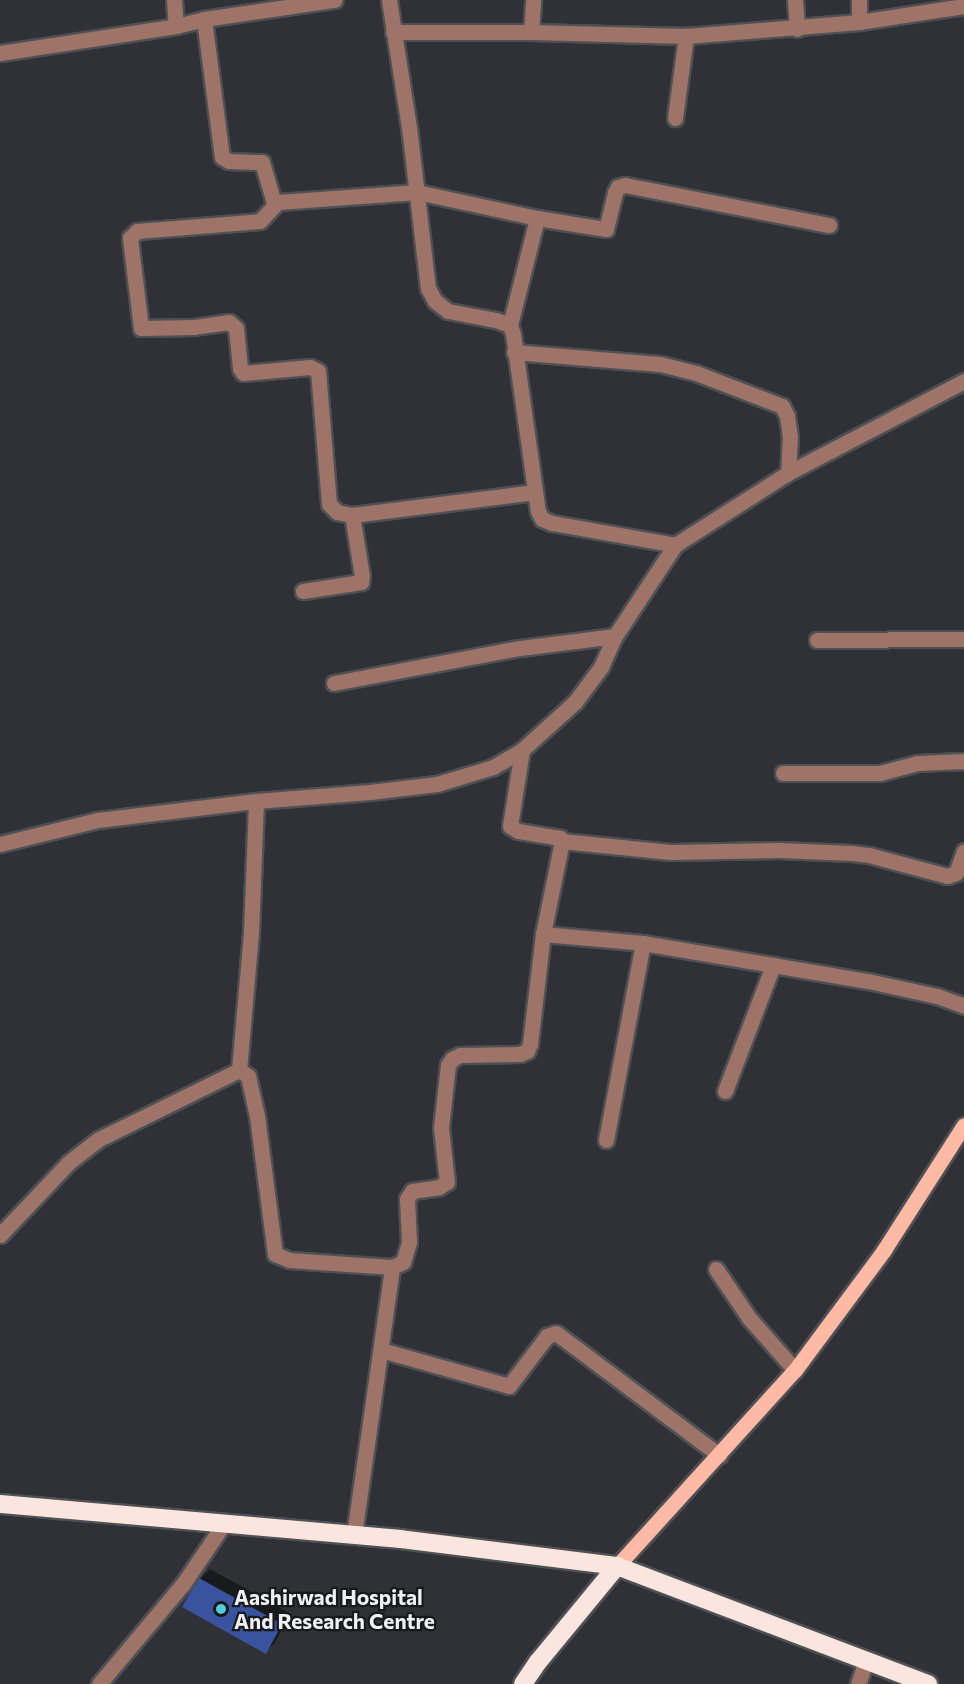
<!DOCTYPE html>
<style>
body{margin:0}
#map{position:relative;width:964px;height:1684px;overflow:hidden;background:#2f3136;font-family:Commissioner,sans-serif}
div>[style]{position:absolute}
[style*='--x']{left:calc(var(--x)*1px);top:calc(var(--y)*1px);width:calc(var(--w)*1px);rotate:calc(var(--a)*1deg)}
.shadow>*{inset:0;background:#0007}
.building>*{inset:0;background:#39539e}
.roads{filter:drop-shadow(2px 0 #4e5054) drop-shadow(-2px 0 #4e5054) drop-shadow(0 2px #4e5054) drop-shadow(0 -2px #4e5054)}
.minor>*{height:15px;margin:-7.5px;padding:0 7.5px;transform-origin:7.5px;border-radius:7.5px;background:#9d7467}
.major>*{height:15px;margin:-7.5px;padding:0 7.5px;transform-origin:7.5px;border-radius:7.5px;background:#febaa5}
.highway>*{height:18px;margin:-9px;padding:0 9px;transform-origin:9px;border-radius:9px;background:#fbe6df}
.dots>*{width:16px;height:16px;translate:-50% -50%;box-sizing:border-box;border:3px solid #18191b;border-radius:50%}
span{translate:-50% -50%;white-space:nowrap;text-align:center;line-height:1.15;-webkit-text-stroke:4.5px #18191b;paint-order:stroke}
.poi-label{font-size:21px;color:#eff0f3;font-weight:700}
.left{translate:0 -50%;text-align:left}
</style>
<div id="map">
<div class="shadow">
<i style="clip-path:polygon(210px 1569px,291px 1614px,275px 1642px,266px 1652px,200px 1579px)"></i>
</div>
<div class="building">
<i style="clip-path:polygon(199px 1578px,282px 1624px,266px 1654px,182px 1607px)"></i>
</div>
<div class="roads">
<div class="minor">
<i style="--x:174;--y:0;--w:26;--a:86"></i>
<i style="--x:389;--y:0;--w:129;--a:81.1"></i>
<i style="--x:409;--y:127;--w:162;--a:83.3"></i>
<i style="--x:428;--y:288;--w:15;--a:62"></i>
<i style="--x:435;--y:301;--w:16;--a:38"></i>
<i style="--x:448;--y:311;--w:49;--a:10.6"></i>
<i style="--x:496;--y:320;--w:15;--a:20"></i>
<i style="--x:510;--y:325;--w:9;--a:72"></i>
<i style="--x:513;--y:334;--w:179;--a:82"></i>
<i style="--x:538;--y:511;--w:9;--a:63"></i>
<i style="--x:542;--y:519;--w:11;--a:22"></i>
<i style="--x:552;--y:523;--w:125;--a:10.1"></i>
<i style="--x:795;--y:0;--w:29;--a:86"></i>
<i style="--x:204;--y:19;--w:139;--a:82.6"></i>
<i style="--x:222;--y:157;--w:8;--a:30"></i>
<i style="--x:229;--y:161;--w:33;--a:2"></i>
<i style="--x:262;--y:162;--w:43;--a:73.7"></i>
<i style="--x:859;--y:22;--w:22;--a:-90"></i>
<i style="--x:393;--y:32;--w:138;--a:0"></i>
<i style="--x:531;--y:32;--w:155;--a:1.5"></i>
<i style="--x:686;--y:36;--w:174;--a:-4.6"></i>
<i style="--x:859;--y:22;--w:106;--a:-8.7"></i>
<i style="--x:531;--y:32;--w:32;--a:-86"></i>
<i style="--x:0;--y:53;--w:178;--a:-8.7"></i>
<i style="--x:176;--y:26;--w:29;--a:-14"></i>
<i style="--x:204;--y:19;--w:132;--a:-8.3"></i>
<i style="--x:675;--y:118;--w:83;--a:-82.4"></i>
<i style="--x:510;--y:325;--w:110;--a:-75.8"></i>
<i style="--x:514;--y:352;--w:146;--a:4.7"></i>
<i style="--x:660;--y:364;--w:37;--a:14"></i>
<i style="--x:696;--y:373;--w:92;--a:21"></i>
<i style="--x:782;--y:406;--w:11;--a:63"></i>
<i style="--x:787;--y:416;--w:21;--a:82"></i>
<i style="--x:790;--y:437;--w:36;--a:93"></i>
<i style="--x:535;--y:492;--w:184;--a:172.8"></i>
<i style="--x:352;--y:515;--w:15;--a:-169"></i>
<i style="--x:337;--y:512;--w:11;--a:-135"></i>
<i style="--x:329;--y:504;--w:133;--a:-94.7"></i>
<i style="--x:318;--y:371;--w:9;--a:-153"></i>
<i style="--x:310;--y:367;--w:67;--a:174.9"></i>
<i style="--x:243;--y:373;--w:6;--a:-121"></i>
<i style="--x:240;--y:368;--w:40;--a:-95.7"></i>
<i style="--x:236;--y:328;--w:9;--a:-139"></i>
<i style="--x:229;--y:322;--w:35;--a:172"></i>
<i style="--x:194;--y:327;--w:53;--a:178.9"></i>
<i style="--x:141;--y:328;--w:91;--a:-97"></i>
<i style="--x:130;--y:238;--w:10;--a:-45"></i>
<i style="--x:137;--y:231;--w:123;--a:-4.6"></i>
<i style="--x:260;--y:221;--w:26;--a:-47"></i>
<i style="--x:278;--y:202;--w:139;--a:-4.1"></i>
<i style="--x:417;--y:192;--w:123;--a:12.2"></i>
<i style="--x:537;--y:218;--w:70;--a:9.1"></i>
<i style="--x:606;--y:229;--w:38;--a:-76"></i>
<i style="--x:615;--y:192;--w:6;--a:-59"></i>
<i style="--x:618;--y:187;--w:7;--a:-16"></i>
<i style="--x:625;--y:185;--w:208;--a:11.1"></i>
<i style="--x:303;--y:591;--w:59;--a:-8.8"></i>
<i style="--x:361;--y:582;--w:6;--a:-81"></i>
<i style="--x:362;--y:576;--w:62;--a:-99.3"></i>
<i style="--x:817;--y:640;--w:147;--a:-0.4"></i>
<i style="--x:334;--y:683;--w:189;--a:-10.7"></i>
<i style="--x:520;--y:648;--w:96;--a:-7.2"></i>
<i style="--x:783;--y:773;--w:97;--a:0"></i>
<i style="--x:880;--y:773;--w:38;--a:-15"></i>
<i style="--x:917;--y:763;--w:47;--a:-2.4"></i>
<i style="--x:562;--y:841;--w:109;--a:5.8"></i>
<i style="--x:670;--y:852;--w:109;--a:-1.1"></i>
<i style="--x:779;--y:850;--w:73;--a:2.4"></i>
<i style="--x:852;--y:853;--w:17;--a:7"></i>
<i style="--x:869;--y:855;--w:81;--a:15.1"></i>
<i style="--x:947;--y:876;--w:9;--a:-18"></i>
<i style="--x:956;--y:873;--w:23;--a:-70"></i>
<i style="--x:0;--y:844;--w:101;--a:-13.8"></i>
<i style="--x:98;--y:820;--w:159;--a:-6.9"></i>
<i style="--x:256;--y:801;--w:114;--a:-4.5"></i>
<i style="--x:370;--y:792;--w:67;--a:-6.8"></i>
<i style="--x:437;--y:784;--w:59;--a:-16.9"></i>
<i style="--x:493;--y:767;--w:34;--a:-30"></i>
<i style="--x:522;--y:750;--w:72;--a:-42.2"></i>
<i style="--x:575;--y:702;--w:44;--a:-53.4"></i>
<i style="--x:601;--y:667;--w:34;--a:-66"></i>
<i style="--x:615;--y:636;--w:109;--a:-56.6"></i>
<i style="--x:675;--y:545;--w:134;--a:-32.5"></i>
<i style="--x:788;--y:473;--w:199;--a:-27.6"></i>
<i style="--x:543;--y:934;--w:100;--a:5.1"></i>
<i style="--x:643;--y:943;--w:228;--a:9.6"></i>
<i style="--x:868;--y:981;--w:71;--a:12.3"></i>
<i style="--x:937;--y:996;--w:29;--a:20"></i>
<i style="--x:239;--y:1070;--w:138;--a:-85"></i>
<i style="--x:251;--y:933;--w:132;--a:-87.8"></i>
<i style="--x:725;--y:1091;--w:135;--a:-69.1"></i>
<i style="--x:606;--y:1140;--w:200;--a:-79.4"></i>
<i style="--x:0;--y:1235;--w:99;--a:-46.6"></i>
<i style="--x:68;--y:1163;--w:39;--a:-38"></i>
<i style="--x:99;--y:1139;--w:156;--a:-26.2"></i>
<i style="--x:239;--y:1070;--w:11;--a:34"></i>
<i style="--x:248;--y:1076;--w:41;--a:77.3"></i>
<i style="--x:257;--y:1116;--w:139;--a:82.6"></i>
<i style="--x:275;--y:1254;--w:15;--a:23"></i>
<i style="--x:289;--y:1260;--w:103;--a:3.9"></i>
<i style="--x:392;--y:1267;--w:12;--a:-24"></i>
<i style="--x:403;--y:1262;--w:21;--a:-73"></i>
<i style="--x:409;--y:1242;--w:43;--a:-92.7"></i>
<i style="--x:407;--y:1199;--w:9;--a:-58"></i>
<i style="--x:412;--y:1191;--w:27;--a:-8"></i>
<i style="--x:439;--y:1187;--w:9;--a:-32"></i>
<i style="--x:447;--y:1182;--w:54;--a:-96.3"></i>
<i style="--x:441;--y:1128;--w:63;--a:-83.7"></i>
<i style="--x:448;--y:1065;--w:7;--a:-56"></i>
<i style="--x:452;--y:1059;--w:9;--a:-27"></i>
<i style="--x:460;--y:1055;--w:60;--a:-1"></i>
<i style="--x:520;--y:1054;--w:8;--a:-23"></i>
<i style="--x:527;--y:1051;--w:8;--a:-67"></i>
<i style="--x:530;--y:1044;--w:111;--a:-83.3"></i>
<i style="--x:543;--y:934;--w:95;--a:-78.5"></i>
<i style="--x:562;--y:841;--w:4;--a:-124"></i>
<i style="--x:560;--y:838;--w:43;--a:-170.5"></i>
<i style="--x:518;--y:831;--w:9;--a:-148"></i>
<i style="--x:510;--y:826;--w:77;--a:-81"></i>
<i style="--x:716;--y:1269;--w:59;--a:56"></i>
<i style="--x:749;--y:1318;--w:69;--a:48.5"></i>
<i style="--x:381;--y:1350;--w:133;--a:15.7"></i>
<i style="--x:509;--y:1386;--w:63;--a:-52.8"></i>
<i style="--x:547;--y:1336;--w:9;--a:-18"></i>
<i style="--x:556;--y:1333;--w:204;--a:36.8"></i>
<i style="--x:354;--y:1535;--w:271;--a:-81.9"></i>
<i style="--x:99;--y:1684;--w:131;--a:-50"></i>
<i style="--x:183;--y:1584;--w:75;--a:-55.9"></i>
<i style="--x:858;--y:1684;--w:24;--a:-71"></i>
</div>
<div class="major">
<i style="--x:617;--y:1566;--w:265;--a:-47.8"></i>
<i style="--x:795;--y:1370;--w:149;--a:-53.4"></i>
<i style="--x:884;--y:1250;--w:148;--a:-57.4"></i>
</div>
<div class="highway">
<i style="--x:0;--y:1504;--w:402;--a:5"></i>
<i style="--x:400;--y:1539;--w:219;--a:7.1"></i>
<i style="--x:617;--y:1566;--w:333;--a:20.8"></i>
<i style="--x:523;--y:1684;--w:27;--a:-56"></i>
<i style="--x:538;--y:1662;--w:124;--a:-50.5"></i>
</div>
</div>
<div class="dots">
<i style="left:221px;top:1609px;background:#53cbda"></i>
</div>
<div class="poi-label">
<span class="left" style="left:234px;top:1609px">Aashirwad Hospital<br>And Research Centre</span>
</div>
</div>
